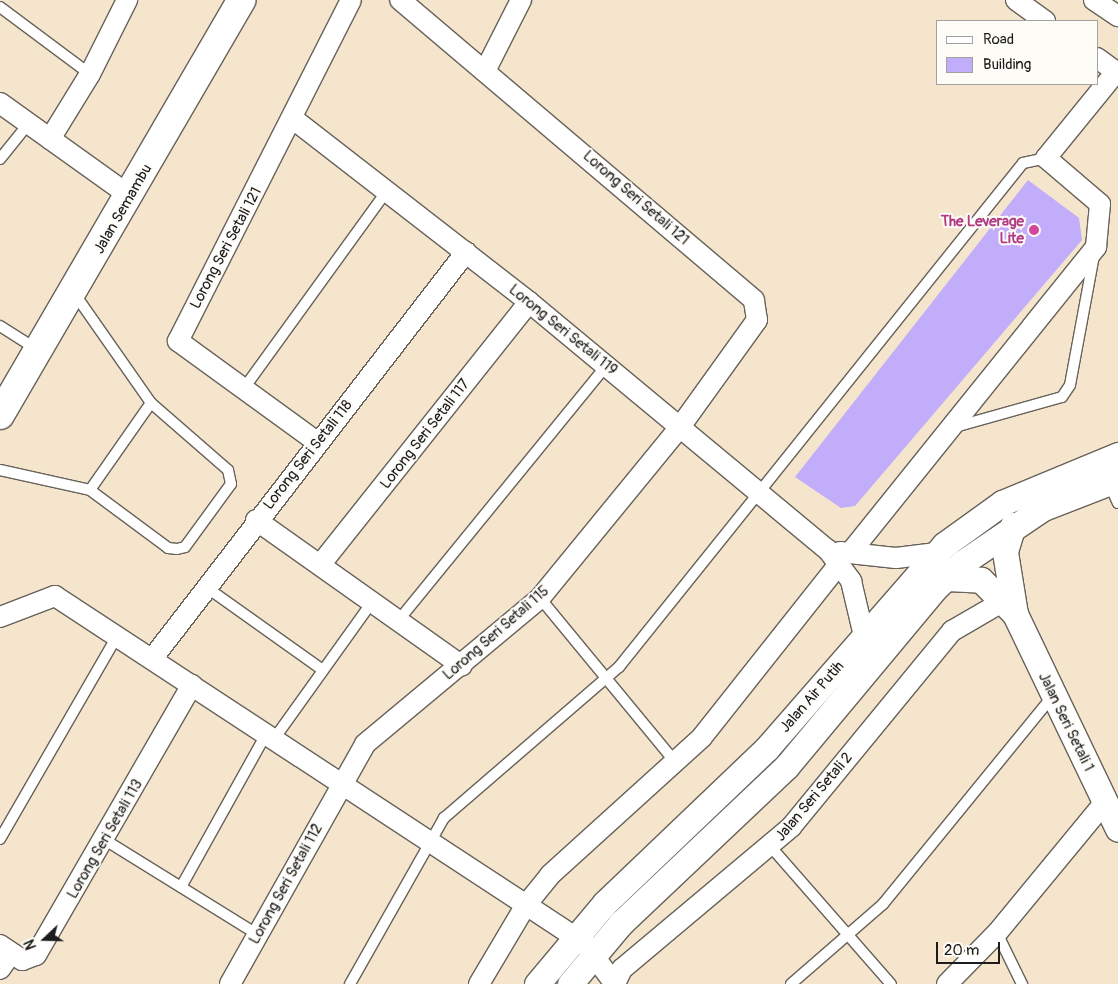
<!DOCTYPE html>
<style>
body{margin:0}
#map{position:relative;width:1118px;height:984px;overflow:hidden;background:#f4e5cc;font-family:Pangolin,sans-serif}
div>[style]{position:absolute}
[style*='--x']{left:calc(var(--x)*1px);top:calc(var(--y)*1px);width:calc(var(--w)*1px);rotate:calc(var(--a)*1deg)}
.building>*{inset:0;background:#c1adfa}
.roads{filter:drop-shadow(1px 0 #68625a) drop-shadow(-1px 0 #68625a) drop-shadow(0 1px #68625a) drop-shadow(0 -1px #68625a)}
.service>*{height:10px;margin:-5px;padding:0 5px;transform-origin:5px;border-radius:5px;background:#fff}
.minor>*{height:20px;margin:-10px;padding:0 10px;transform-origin:10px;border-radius:10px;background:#fff}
.tertiary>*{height:25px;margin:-12.5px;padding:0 12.5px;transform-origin:12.5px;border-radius:12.5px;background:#fff}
.secondary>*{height:28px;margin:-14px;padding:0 14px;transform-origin:14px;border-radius:14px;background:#fff}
.dots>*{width:14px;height:14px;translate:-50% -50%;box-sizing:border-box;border:2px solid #fdfcf7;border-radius:50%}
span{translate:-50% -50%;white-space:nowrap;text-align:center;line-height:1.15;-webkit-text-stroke:4px #fdfcf7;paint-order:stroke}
.street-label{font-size:15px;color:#1c1c1c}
.hotel-label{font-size:15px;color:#b23c85;font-weight:700}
.right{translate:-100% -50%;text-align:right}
.legend{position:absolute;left:936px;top:20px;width:162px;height:65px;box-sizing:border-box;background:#fdfcf7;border:1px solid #a3a29f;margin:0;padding:6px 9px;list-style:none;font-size:15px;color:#1c1c1c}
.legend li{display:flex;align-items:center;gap:10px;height:25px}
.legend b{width:25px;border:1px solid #a3a29f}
.north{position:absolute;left:20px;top:914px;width:50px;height:50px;-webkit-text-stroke:4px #fdfcf7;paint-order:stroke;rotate:249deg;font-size:14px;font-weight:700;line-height:20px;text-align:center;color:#1c1c1c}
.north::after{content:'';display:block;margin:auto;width:18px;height:22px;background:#1c1c1c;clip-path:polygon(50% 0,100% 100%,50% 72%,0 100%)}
.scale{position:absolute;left:936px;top:942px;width:64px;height:22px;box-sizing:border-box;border:2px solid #1c1c1c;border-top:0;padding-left:6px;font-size:15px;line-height:18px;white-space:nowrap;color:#1c1c1c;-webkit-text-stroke:4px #fdfcf7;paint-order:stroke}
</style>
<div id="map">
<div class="building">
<i style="clip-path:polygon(1028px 180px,1079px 218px,1082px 240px,855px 506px,841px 508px,795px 477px)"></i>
</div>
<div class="roads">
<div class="service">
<i style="--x:0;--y:7;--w:112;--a:36.7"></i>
<i style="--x:0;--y:159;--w:46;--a:-51.1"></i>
<i style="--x:0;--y:326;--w:45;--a:32.3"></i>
<i style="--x:242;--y:391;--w:247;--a:-54.1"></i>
<i style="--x:955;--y:427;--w:111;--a:-15.7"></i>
<i style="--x:1062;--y:397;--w:14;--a:-56"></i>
<i style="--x:1070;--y:385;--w:132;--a:-79.5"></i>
<i style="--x:0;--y:470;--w:92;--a:12.5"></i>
<i style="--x:90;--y:490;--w:106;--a:-55"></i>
<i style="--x:151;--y:403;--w:134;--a:-125"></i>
<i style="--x:1109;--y:483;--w:22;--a:66"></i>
<i style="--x:90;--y:490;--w:97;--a:36.6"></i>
<i style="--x:168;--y:548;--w:9;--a:6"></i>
<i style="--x:177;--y:549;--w:8;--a:-14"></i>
<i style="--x:185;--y:547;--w:78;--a:-53.9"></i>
<i style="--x:231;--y:484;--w:14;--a:-102"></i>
<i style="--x:228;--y:470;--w:102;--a:-139"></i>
<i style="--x:206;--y:587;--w:143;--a:35.4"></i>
<i style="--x:540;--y:598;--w:214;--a:50.5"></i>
<i style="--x:398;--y:621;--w:330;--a:-50.8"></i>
<i style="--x:274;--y:739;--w:168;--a:-54.4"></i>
<i style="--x:0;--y:839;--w:234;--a:-60"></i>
<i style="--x:105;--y:840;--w:180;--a:31.8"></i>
<i style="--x:771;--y:847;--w:182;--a:48.8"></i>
<i style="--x:181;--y:887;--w:175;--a:-60.9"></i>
<i style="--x:997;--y:933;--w:57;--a:63.9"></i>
<i style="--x:350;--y:984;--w:191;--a:-60.5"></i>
<i style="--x:444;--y:818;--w:231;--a:-40.8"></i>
<i style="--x:619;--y:667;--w:646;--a:-51.28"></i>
<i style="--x:1023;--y:163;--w:24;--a:-12"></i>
<i style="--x:791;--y:984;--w:122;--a:-41"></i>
<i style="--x:883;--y:904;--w:267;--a:-50.8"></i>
</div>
<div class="minor">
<i style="--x:1016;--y:0;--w:36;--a:36"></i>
<i style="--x:1094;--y:0;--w:29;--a:34"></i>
<i style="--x:1097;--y:58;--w:26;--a:36"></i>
<i style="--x:485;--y:71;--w:80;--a:-63.1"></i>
<i style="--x:0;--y:103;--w:160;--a:35.6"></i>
<i style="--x:292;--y:118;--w:300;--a:37.8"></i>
<i style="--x:529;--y:302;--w:388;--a:39.7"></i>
<i style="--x:828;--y:550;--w:39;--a:53"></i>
<i style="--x:851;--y:581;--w:57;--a:76.7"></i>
<i style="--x:50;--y:139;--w:76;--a:-58.4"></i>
<i style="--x:90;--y:74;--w:83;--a:-63.4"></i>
<i style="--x:317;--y:442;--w:172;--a:-144"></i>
<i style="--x:178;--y:341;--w:382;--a:-63.1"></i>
<i style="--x:256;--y:520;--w:252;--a:35.3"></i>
<i style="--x:840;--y:552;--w:56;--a:6.1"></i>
<i style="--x:896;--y:558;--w:41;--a:-7"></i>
<i style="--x:850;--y:553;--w:393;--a:-51.2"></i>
<i style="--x:1096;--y:247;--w:43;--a:-84.7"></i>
<i style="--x:1100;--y:204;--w:71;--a:-139.6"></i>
<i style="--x:1046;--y:158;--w:111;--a:-50.9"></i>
<i style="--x:320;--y:565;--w:336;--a:-51.5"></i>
<i style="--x:0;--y:617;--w:59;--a:-20.9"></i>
<i style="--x:55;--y:596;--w:633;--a:33.26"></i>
<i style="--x:584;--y:943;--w:51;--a:52.9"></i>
<i style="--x:152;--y:659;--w:514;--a:-52.35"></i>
<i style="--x:0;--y:945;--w:27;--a:34"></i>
<i style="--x:22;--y:960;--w:15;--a:-20"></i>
<i style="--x:36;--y:955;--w:312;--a:-60"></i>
<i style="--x:0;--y:969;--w:19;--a:-55"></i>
<i style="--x:230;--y:984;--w:275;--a:-60.6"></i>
<i style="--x:365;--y:744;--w:228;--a:-39.8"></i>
<i style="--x:540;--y:598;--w:221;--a:-50.7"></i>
<i style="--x:680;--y:427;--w:132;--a:-54.3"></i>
<i style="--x:757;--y:320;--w:20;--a:-99"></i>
<i style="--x:754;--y:300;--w:464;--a:-139.7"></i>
<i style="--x:479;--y:984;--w:92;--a:-59.3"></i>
<i style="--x:526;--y:905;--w:38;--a:-51"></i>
<i style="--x:550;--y:875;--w:205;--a:-42.2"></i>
<i style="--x:702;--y:737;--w:221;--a:-51.6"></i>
<i style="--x:615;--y:984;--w:17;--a:-65"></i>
<i style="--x:622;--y:969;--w:221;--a:-40"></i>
<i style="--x:791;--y:827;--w:254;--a:-50.6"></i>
<i style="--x:952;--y:631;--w:58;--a:-30.1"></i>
<i style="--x:947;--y:984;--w:71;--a:-45.6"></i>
<i style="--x:997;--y:933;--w:170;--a:-50.5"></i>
</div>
<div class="tertiary">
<i style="--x:1013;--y:525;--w:28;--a:107"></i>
<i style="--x:1005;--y:552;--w:63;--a:80.8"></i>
<i style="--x:1015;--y:614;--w:238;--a:64.4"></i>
<i style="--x:947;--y:578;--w:34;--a:3"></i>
<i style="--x:981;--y:580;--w:48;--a:45"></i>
<i style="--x:537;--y:984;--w:106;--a:-50"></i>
<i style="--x:605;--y:903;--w:224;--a:-43.7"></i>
<i style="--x:767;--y:748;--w:269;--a:-48.9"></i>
<i style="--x:944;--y:545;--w:72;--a:-35.9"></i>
<i style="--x:1002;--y:503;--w:126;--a:-22.5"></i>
<i style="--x:570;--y:984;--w:80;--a:-50.1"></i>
<i style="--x:621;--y:923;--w:227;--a:-43.4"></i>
<i style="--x:786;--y:767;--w:233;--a:-50.2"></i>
<i style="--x:935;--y:588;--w:37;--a:-43"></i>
<i style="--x:962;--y:563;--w:98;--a:-34.2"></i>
<i style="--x:1043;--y:508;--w:80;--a:-21.1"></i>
</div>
<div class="secondary">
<i style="--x:0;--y:415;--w:480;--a:-59.8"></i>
</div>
</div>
<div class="dots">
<i style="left:1034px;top:230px;background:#d1479c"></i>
</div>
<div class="street-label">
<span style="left:636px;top:198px;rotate:41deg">Lorong Seri Setali 121</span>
<span style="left:123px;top:209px;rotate:-60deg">Jalan Semambu</span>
<span style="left:226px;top:248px;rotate:-62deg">Lorong Seri Setali 121</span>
<span style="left:563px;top:330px;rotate:39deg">Lorong Seri Setali 119</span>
<span style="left:425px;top:434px;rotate:-52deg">Lorong Seri Setali 117</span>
<span style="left:308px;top:455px;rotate:-52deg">Lorong Seri Setali 118</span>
<span style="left:496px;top:633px;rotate:-41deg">Lorong Seri Setali 115</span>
<span style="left:812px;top:697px;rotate:-49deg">Jalan Air Putih</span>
<span style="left:1066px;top:722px;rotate:64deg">Jalan Seri Setali 1</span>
<span style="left:814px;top:797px;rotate:-50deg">Jalan Seri Setali 2</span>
<span style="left:105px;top:839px;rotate:-60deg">Lorong Seri Setali 113</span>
<span style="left:286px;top:884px;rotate:-61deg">Lorong Seri Setali 112</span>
</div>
<div class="hotel-label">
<span class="right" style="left:1024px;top:230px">The Leverage<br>Lite</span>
</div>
<ul class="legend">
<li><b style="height:6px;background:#fff"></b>Road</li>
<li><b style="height:14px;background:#c1adfa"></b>Building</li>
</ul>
<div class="north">N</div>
<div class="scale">20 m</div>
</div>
